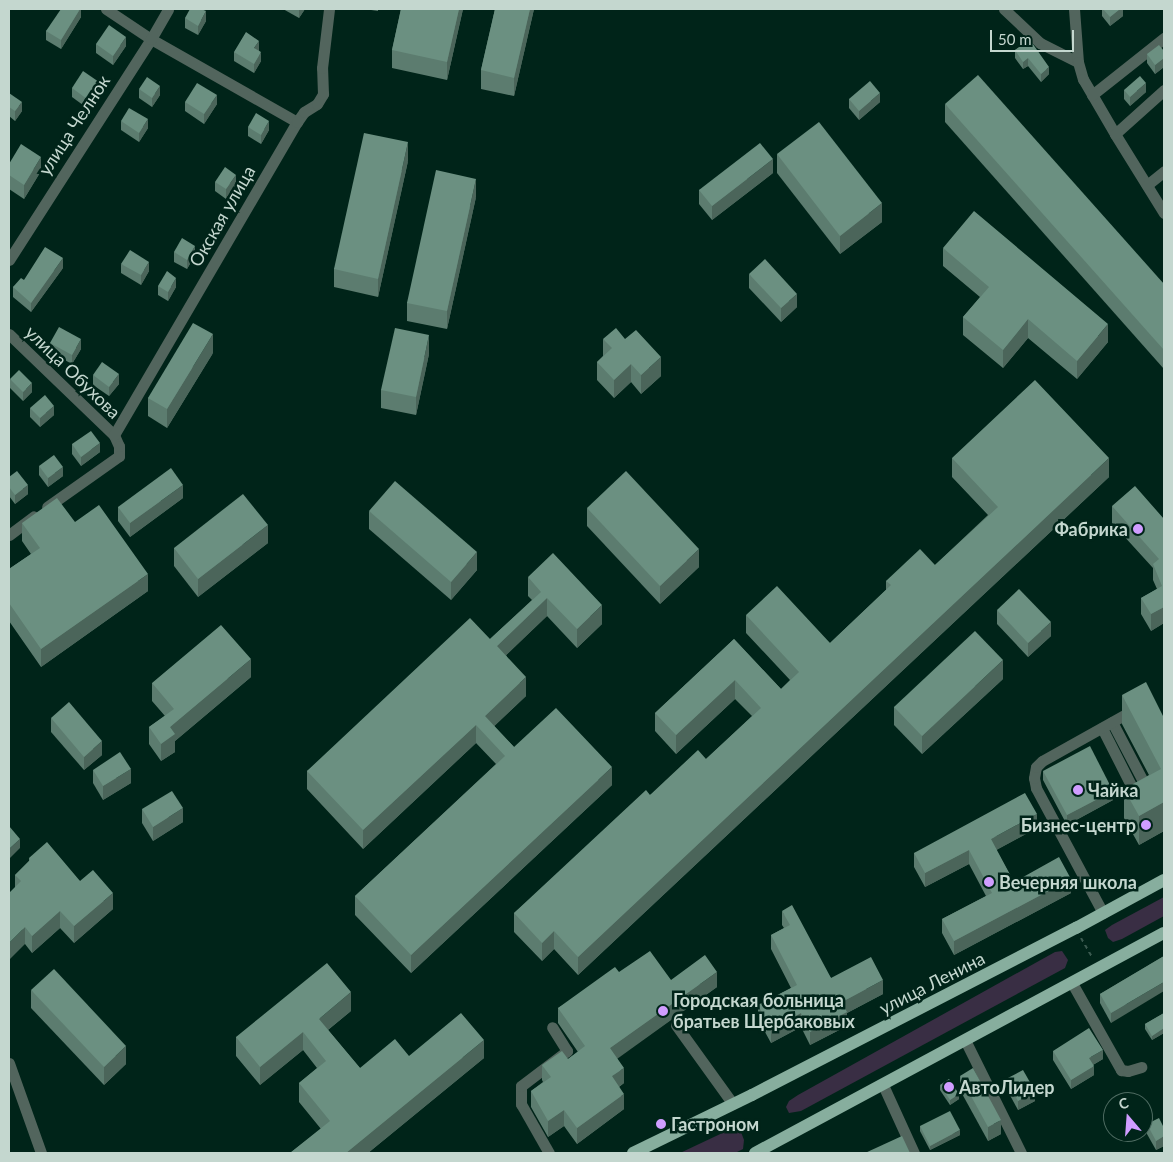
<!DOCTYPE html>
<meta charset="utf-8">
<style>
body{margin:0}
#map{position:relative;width:1173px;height:1162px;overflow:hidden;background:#002419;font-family:Lato,sans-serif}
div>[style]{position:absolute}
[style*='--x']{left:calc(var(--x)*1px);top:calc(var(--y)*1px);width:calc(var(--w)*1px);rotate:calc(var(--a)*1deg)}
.green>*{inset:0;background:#392e44}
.path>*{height:2px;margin-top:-1px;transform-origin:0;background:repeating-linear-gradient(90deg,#3b5a50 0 4px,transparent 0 8px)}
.minor>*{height:11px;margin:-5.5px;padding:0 5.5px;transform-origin:5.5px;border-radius:5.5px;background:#52655d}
.major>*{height:12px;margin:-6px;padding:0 6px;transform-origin:6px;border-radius:6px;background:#87ae9e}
.wall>*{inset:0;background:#5c7c6f}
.shaded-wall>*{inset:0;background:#4b655a}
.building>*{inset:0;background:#6b9081}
.dots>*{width:14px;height:14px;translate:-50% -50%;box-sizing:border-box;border:2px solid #002419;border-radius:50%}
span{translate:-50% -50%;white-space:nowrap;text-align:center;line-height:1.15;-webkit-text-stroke:5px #002419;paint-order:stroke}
.street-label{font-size:18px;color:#c4d7cf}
.poi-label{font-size:18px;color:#c4d7cf;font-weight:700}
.right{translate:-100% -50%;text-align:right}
.left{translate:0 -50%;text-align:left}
.frame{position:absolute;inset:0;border:10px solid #c4d7cf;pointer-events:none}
.north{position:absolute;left:1103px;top:1092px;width:50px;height:50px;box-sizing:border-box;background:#002419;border:1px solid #4e6c62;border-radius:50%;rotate:342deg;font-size:14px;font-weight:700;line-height:20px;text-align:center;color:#c4d7cf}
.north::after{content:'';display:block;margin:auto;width:18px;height:22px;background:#d09dff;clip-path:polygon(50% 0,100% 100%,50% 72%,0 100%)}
.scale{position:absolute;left:990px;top:30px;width:84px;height:22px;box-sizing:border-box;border:2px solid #c4d7cf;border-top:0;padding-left:6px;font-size:15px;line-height:18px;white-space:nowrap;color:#c4d7cf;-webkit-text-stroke:4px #002419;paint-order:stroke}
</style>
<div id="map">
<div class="green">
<i style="clip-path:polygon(1164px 897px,1164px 916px,1122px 939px,1113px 942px,1108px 938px,1105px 930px,1112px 925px)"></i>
<i style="clip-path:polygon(1062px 951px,1068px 960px,1065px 968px,801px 1111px,789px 1113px,786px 1107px,789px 1101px,798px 1095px,1055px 952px)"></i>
<i style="clip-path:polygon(733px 1128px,741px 1132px,744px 1140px,743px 1149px,735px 1153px,680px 1153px)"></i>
</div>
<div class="path">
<i style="--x:1081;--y:938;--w:22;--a:60"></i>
</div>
<div class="minor">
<i style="--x:106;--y:9;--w:54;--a:33.7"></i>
<i style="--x:151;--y:39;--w:168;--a:29.6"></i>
<i style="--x:1004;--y:9;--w:50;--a:43.4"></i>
<i style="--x:1040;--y:43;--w:42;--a:26.6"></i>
<i style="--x:1074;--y:9;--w:53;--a:85.7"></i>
<i style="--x:1078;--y:62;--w:18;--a:74"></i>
<i style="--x:1083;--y:79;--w:64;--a:59.8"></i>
<i style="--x:1115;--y:134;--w:93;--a:58.2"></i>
<i style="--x:1092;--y:95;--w:92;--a:-38.4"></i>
<i style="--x:1115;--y:134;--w:66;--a:-41.9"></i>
<i style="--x:1147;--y:185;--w:22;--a:-39"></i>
<i style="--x:9;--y:260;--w:263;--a:-57.3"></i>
<i style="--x:151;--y:39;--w:34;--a:-60"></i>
<i style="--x:9;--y:334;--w:146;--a:43.9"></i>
<i style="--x:114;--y:435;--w:12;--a:66"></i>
<i style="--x:119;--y:446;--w:10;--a:90"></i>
<i style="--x:119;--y:456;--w:88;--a:144.7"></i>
<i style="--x:114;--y:435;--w:363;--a:-59.7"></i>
<i style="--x:297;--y:122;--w:12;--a:-55"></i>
<i style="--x:304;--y:112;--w:15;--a:-32"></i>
<i style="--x:317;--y:104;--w:12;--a:-59"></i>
<i style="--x:323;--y:94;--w:26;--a:-92"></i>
<i style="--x:322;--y:68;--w:59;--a:-83.2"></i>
<i style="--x:9;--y:535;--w:31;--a:-37"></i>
<i style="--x:1102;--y:728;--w:68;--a:63.1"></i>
<i style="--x:1133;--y:789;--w:4;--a:45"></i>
<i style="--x:1136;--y:792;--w:9;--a:-21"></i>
<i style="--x:1144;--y:789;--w:4;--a:-76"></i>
<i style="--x:1145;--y:785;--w:71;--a:-117.6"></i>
<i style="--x:1103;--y:913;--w:142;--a:-118.2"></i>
<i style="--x:1036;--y:788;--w:10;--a:-101"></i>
<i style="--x:1034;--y:778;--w:11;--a:-80"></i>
<i style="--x:1036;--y:767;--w:8;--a:-45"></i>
<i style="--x:1042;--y:761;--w:107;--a:-29.2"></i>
<i style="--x:1072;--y:983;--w:100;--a:60.6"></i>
<i style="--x:1121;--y:1070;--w:7;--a:8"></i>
<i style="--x:1128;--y:1071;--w:14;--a:-17"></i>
<i style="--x:676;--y:1025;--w:97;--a:54.2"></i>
<i style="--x:965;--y:1040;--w:126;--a:63.6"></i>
<i style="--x:9;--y:1063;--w:96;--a:70.4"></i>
<i style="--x:883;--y:1085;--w:75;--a:65.5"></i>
<i style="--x:549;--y:1153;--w:56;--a:-119.7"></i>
<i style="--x:521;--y:1104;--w:18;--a:-90"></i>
<i style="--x:521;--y:1086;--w:58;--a:-37.3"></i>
<i style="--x:567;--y:1051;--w:28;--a:-122"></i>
</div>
<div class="major">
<i style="--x:633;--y:1153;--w:132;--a:-26"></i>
<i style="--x:752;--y:1095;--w:365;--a:-27.3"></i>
<i style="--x:1076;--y:928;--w:100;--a:-28.6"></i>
<i style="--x:755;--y:1153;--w:464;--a:-28.3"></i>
</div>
<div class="wall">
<i style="clip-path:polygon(81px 9px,81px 17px,61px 49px,46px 40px,46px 31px)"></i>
<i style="clip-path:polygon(283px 9px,305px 9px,299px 18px)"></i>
<i style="clip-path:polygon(364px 9px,378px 9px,378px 11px)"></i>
<i style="clip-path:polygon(401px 9px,463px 9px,447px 80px,392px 68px,392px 50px)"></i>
<i style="clip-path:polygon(495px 9px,534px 9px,514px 96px,481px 89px,481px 70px)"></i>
<i style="clip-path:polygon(1102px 9px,1123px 9px,1123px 16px,1110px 26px,1102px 16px)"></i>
<i style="clip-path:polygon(185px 18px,206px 21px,198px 35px,185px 28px)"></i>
<i style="clip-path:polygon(1030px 40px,1049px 74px,1041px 82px,1028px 66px,1023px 69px,1015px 58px,1015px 50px)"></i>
<i style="clip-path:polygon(96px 44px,126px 46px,113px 65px,96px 53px)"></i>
<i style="clip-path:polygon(259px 50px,261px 61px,254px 73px,234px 61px,234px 52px)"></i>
<i style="clip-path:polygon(1164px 51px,1164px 67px,1155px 74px,1147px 63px,1147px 54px)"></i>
<i style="clip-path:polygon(72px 88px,99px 91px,87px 108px,72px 97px)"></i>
<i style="clip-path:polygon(139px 89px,160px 95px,152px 107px,139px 98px)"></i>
<i style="clip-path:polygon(1124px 90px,1146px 92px,1130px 106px,1124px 99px)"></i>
<i style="clip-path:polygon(9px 93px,22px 111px,15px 121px,9px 116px)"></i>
<i style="clip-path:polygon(849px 99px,880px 102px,859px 120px,849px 108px)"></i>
<i style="clip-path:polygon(185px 102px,217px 104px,204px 124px,185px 111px)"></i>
<i style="clip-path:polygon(945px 104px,1164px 284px,1164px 369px,945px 122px)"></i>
<i style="clip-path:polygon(121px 121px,148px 128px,139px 142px,121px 130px)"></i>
<i style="clip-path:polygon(248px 127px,269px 130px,261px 144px,248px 136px)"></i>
<i style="clip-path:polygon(777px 154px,882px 222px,840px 254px,777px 173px)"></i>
<i style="clip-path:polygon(408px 161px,378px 297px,334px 287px,334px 269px)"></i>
<i style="clip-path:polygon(9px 164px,41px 171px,24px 199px,9px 189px)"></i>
<i style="clip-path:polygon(773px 173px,712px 220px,699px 204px,699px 190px)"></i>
<i style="clip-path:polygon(215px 182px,236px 184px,226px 199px,215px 191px)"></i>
<i style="clip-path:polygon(476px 197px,447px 329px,407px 321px,407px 303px)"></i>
<i style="clip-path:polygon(943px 248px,1108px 342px,1077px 379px,1028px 338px,1003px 368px,963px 335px,963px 317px,980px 297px,943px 266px)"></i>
<i style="clip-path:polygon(174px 252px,195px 255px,187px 269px,174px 262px)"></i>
<i style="clip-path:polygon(121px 264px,149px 271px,141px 285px,121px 273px)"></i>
<i style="clip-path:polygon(63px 268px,31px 312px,13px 297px,13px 287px,24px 280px)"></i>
<i style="clip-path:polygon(749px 274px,797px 307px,781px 322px,749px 288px)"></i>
<i style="clip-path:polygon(158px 286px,176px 287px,168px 301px,158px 295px)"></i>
<i style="clip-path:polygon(603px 339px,661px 376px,641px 394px,631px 382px,614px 398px,597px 380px,597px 362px,603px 356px)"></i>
<i style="clip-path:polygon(50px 343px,81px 349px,72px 364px,50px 352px)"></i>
<i style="clip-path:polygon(213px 353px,167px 428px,148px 416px,148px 398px)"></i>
<i style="clip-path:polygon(429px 354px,416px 415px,381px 408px,381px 390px)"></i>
<i style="clip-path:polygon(93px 375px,119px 384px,109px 396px,93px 385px)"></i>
<i style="clip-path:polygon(10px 379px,32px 392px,23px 401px,10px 388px)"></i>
<i style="clip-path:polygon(30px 408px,54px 415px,40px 427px,30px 417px)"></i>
<i style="clip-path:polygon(72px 444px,100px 452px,81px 466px,72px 454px)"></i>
<i style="clip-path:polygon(952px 458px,1109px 477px,578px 975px,554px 949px,542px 961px,514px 932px,514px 913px,650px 795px,706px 759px,752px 716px,735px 699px,676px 754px,655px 731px,655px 713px,734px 639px,781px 689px,790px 680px,746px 633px,746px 615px,830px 643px,886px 590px,886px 581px,935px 565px,988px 515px,952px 477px)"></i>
<i style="clip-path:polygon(39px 466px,63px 476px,48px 487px,39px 475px)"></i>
<i style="clip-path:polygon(9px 477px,28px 494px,15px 504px,9px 496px)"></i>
<i style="clip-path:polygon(183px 498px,130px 537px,118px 521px,118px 507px)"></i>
<i style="clip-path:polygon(1112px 506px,1164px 519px,1164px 623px,1151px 631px,1141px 614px,1141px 598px,1157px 589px,1153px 580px,1153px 568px,1112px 523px)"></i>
<i style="clip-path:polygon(587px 508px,699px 567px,660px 604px,587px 526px)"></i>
<i style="clip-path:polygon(369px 511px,477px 570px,451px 600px,369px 529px)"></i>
<i style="clip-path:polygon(75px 522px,148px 591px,41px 667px,9px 621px,9px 569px,31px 554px,22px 541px,22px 523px)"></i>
<i style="clip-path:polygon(268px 543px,198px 597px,174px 566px,174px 548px)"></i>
<i style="clip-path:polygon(528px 577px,602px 624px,577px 648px,547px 616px,506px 655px,526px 696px,494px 726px,514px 747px,612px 785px,411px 973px,355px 915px,355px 896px,496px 764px,476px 743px,363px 849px,307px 789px,307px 771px,490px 639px,532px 600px,528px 596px)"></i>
<i style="clip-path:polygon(997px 610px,1051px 636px,1028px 657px,997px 624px)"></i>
<i style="clip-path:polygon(251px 677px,175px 741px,175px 752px,161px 761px,149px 744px,149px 727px,165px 716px,152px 701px,152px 683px)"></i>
<i style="clip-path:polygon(1003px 679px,922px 754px,894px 725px,894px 707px)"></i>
<i style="clip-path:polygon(1122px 695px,1164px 718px,1164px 831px,1139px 845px,1124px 818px,1124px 789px,1149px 775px,1122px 724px)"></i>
<i style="clip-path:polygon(51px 718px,102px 755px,84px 770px,51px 732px)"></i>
<i style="clip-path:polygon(93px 770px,131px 783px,103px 800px,93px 783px)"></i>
<i style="clip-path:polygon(1043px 771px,1113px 800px,1067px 825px,1043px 780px)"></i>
<i style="clip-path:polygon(142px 809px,183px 822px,153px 841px,142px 823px)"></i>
<i style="clip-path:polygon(1037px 828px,996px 850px,1014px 882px,1071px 893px,954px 955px,942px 933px,942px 919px,986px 896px,969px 864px,925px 887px,914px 867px,914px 853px)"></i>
<i style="clip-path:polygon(29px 858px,80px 881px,113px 909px,74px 943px,60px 928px,32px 953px,25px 944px,15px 887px,15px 875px,29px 861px)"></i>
<i style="clip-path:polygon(782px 911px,831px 978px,883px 994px,847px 1013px,847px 1026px,810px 1045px,801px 1027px,771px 1043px,758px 1019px,758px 1005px,791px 988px,771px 949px,771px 935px,784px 928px,782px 925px)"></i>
<i style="clip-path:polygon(1164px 956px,1111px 1023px,1100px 1003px,1100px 994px)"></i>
<i style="clip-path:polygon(619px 972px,717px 987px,617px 1058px,624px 1083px,619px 1087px,624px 1109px,577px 1144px,564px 1126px,548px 1137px,531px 1107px,531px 1091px,543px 1082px,542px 1080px,542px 1065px,568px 1059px,578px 1052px,558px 1023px,558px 1008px)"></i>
<i style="clip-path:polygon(31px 990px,126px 1064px,104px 1085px,31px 1008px)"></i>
<i style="clip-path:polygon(351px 1011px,328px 1030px,360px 1068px,409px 1056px,484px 1058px,368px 1153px,290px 1153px,321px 1129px,299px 1102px,299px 1083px,317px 1068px,303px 1050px,260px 1085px,236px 1056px,236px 1037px)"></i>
<i style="clip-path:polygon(1164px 1013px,1164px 1033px,1152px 1040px,1145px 1029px,1145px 1024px)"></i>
<i style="clip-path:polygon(1053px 1051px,1103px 1059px,1093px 1065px,1094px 1075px,1071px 1089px,1053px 1060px)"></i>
<i style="clip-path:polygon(960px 1076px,1001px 1134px,988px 1141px,960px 1090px)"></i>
<i style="clip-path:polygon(1006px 1079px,1035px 1101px,1018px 1110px,1006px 1088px)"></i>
<i style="clip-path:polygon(940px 1085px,959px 1099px,950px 1105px,940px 1090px)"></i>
<i style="clip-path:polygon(1147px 1124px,1164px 1128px,1164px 1146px,1156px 1150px,1147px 1134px)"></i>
<i style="clip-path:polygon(920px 1126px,960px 1135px,930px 1150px,920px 1131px)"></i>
</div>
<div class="shaded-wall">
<i style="clip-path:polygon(80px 9px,81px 9px,81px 17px,61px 49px,61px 40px)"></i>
<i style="clip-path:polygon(299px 9px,305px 9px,299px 18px)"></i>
<i style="clip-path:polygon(459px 9px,463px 9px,447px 80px,447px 62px)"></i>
<i style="clip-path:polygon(530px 9px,534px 9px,514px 96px,514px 78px)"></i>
<i style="clip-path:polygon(1120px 9px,1123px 9px,1123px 16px,1110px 26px,1110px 17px)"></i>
<i style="clip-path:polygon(206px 11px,206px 21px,198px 35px,198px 26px)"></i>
<i style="clip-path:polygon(126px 37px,126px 46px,113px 65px,113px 56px)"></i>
<i style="clip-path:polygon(259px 41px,259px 50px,254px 57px,254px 48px)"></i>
<i style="clip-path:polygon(261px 52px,261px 61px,254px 73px,254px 64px)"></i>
<i style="clip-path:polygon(1028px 58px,1028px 66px,1023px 69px,1023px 62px)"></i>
<i style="clip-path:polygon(1164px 58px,1164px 67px,1155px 74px,1155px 65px)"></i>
<i style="clip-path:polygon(1049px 67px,1049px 74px,1041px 82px,1041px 74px)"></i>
<i style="clip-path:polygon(99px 82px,99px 91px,87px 108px,87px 99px)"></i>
<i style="clip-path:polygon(1146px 83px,1146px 92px,1130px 106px,1130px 97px)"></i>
<i style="clip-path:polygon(160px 86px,160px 95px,152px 107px,152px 98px)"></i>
<i style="clip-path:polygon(880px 93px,880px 102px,859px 120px,859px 111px)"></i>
<i style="clip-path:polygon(217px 95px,217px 104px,204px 124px,204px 114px)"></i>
<i style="clip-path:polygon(22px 102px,22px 111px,15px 121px,15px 111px)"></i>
<i style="clip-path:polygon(148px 119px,148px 128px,139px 142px,139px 133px)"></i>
<i style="clip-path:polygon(269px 121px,269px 130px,261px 144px,261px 135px)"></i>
<i style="clip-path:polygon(408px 142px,408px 161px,378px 297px,378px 279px)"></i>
<i style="clip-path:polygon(41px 157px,41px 171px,24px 199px,24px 185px)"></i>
<i style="clip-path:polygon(773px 159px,773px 173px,712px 220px,712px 206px)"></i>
<i style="clip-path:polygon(236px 175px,236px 184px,226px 199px,226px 189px)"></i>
<i style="clip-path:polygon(476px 179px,476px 197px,447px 329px,447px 311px)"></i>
<i style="clip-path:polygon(882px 203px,882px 222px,840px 254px,840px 236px)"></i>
<i style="clip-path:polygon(195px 246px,195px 255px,187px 269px,187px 260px)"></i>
<i style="clip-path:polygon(63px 258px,63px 268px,31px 312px,31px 303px)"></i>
<i style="clip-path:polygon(149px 262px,149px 271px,141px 285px,141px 275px)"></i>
<i style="clip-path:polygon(176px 278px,176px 287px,168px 301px,168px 292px)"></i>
<i style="clip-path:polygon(797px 294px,797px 307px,781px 322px,781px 308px)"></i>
<i style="clip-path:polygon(1028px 319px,1028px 338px,1003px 368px,1003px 350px)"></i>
<i style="clip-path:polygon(1108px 324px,1108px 342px,1077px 379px,1077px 361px)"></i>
<i style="clip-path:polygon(213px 334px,213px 353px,167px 428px,167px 409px)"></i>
<i style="clip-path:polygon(429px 335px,429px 354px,416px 415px,416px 397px)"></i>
<i style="clip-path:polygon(81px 339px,81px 349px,72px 364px,72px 355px)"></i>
<i style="clip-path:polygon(661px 357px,661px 376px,641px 394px,641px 375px)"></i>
<i style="clip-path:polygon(631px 364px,631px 382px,614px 398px,614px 380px)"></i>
<i style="clip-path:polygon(119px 374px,119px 384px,109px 396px,109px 387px)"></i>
<i style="clip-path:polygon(32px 383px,32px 392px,23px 401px,23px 392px)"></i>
<i style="clip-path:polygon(54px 406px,54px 415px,40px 427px,40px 418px)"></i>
<i style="clip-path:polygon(100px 443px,100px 452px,81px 466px,81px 457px)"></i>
<i style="clip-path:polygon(1109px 458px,1109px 477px,578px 975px,578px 957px)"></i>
<i style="clip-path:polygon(63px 467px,63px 476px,48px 487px,48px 478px)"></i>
<i style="clip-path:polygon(28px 485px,28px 494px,15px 504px,15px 495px)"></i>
<i style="clip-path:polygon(183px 485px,183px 498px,130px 537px,130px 523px)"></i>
<i style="clip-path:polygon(268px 525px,268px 543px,198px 597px,198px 579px)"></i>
<i style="clip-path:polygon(699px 549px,699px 567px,660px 604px,660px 586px)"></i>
<i style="clip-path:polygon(477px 552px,477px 570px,451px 600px,451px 582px)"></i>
<i style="clip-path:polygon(148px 574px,148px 591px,41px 667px,41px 649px)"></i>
<i style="clip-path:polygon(547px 598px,547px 616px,497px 664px,497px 646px)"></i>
<i style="clip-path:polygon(602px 605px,602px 624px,577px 648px,577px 629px)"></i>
<i style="clip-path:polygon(1164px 607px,1164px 623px,1151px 631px,1151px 614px)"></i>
<i style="clip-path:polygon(1051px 622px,1051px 636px,1028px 657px,1028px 643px)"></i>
<i style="clip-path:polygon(251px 659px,251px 677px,175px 741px,175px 752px,161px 761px,161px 744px,170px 727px)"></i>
<i style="clip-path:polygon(1003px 660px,1003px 679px,922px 754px,922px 736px)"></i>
<i style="clip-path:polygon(526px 677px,526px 696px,485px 735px,485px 716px)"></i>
<i style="clip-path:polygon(735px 680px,735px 699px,676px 754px,676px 735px)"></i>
<i style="clip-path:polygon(476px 725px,476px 743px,363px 849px,363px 830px)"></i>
<i style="clip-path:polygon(102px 741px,102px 755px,84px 770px,84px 757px)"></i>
<i style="clip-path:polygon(612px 767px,612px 785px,411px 973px,411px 955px)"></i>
<i style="clip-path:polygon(131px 769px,131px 783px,103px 800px,103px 786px)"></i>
<i style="clip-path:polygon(1113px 791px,1113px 800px,1067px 825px,1067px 815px)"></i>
<i style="clip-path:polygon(1164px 802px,1164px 831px,1139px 845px,1139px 816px)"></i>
<i style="clip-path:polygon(183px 808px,183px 822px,153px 841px,153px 827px)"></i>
<i style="clip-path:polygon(1037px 814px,1037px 828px,991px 853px,991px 839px)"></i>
<i style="clip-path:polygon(20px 839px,20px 848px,9px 859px,9px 849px)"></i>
<i style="clip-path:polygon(969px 850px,969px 864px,925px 887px,925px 873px)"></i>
<i style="clip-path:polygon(1071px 879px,1071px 893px,954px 955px,954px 941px)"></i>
<i style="clip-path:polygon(113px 893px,113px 909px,74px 943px,74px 926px)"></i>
<i style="clip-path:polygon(60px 911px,60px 928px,32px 953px,32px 936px)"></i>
<i style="clip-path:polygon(25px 927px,25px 944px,9px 960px,9px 943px)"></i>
<i style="clip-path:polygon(554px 931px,554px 949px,542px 961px,542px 943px)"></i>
<i style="clip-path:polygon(717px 972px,717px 987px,610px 1064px,610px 1048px)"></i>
<i style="clip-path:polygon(883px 980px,883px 994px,847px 1013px,847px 1026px,810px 1045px,810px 1032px,842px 1002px)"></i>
<i style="clip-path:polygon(1164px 982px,1164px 991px,1111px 1023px,1111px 1013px)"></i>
<i style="clip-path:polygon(351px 992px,351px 1011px,319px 1037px,319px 1019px)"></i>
<i style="clip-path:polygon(801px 1013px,801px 1027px,771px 1043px,771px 1029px)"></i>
<i style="clip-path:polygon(1164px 1028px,1164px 1033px,1152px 1040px,1152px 1036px)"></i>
<i style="clip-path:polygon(303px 1032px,303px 1050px,260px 1085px,260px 1067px)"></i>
<i style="clip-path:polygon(484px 1040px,484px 1058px,368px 1153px,346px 1153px)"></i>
<i style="clip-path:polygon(126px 1046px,126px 1064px,104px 1085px,104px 1067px)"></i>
<i style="clip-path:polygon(1103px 1050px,1103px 1059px,1089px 1067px,1089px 1058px)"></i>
<i style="clip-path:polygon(1094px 1066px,1094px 1075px,1071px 1089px,1071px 1080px)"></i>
<i style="clip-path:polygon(624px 1068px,624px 1083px,612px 1092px,612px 1076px)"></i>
<i style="clip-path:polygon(1035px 1091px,1035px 1101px,1018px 1110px,1018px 1101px)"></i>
<i style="clip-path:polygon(624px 1094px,624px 1109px,577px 1144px,577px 1128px)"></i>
<i style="clip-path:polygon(959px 1094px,959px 1099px,950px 1105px,950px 1100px)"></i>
<i style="clip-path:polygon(564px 1110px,564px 1126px,548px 1137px,548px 1121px)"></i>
<i style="clip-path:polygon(1001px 1120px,1001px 1134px,988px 1141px,988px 1127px)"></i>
<i style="clip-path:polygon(960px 1130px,960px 1135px,930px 1150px,930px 1146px)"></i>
<i style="clip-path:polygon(1164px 1136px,1164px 1146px,1156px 1150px,1156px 1141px)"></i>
</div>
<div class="building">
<i style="clip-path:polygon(61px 9px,80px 9px,61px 40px,46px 31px)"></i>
<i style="clip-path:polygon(190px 9px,201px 9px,206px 11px,198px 26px,185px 18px)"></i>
<i style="clip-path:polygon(401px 9px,459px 9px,447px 62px,392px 50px)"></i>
<i style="clip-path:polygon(495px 9px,530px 9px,514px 78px,481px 70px)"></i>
<i style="clip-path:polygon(1103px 9px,1120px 9px,1110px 17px)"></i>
<i style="clip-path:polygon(109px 25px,126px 37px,113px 56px,96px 44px)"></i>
<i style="clip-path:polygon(246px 32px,259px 41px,254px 48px,261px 52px,254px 64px,234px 52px)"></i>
<i style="clip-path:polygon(1030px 40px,1049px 67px,1041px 74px,1028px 58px,1023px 62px,1015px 50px)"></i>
<i style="clip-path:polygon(1159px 45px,1164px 51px,1164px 58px,1155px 65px,1147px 54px)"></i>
<i style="clip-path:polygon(83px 71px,99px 82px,87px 99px,72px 88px)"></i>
<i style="clip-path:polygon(978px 75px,1164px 284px,1164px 350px,945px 104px)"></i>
<i style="clip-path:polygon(1140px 76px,1146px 83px,1130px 97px,1124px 90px)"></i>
<i style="clip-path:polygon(147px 77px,160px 86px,152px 98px,139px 89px)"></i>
<i style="clip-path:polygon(870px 81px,880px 93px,859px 111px,849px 99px)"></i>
<i style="clip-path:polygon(197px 83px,217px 95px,204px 114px,185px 102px)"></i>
<i style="clip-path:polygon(9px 93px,22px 102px,15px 111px,9px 107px)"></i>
<i style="clip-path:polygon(129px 108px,148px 119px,139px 133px,121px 121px)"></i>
<i style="clip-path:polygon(256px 113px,269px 121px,261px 135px,248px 127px)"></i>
<i style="clip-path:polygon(819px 122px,882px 203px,840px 236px,777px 154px)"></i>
<i style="clip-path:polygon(364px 133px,408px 142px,378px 279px,334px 269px)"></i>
<i style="clip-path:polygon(760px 143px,773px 159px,712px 206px,699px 190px)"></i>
<i style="clip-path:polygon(21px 144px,41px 157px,24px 185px,9px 175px,9px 164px)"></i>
<i style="clip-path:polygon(225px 167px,236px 175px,226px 189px,215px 182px)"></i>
<i style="clip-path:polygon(436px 170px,476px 179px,447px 311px,407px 303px)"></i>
<i style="clip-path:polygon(974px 211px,1108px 324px,1077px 361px,1028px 319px,1003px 350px,963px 317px,989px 287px,943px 248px)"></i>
<i style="clip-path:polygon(182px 238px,195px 246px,187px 260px,174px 252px)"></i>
<i style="clip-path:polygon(45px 247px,63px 258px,31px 303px,13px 287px,21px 278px,24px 280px)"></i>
<i style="clip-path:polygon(130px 250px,149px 262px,141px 275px,121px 264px)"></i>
<i style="clip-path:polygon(765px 259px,797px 294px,781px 308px,749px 274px)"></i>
<i style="clip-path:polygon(167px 271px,176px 278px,168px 292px,158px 286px)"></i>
<i style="clip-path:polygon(193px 323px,213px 334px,167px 409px,148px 398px)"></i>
<i style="clip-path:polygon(59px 327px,81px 339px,72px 355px,50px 343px)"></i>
<i style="clip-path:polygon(395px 328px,429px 335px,416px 397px,381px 390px)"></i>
<i style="clip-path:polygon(616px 328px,625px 339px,636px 330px,661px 357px,641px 375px,631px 364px,614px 380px,597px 362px,612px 348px,603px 339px)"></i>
<i style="clip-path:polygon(102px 362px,119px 374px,109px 387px,93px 375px)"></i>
<i style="clip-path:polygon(19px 370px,32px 383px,23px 392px,10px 379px)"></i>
<i style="clip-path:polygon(1035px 380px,1109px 458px,578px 957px,554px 931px,542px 943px,514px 913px,646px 790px,650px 795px,698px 750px,706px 759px,761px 708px,735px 680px,676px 735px,655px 713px,734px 639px,781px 689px,799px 672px,746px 615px,777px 586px,830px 643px,891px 585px,886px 581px,920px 549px,935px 565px,998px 507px,952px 458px)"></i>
<i style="clip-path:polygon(45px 395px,54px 406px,40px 418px,30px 408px)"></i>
<i style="clip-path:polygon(91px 431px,100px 443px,81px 457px,72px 444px)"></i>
<i style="clip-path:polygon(54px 455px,63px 467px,48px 478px,39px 466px)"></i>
<i style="clip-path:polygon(171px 468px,183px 485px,130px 523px,118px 507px)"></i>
<i style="clip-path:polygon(17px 471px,28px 485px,15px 495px,9px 487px,9px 477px)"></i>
<i style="clip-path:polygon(626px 471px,699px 549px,660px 586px,587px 508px)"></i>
<i style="clip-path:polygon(395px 481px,477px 552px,451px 582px,369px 511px)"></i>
<i style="clip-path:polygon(1135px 486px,1164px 519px,1164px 607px,1151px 614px,1141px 598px,1162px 586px,1153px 564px,1159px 559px,1112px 506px)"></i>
<i style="clip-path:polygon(243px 494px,268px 525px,198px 579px,174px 548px)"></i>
<i style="clip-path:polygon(57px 498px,75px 522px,99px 505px,148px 574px,41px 649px,9px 603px,9px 569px,40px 548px,22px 523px)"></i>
<i style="clip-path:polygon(553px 553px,602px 605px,577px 629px,547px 598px,497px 646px,526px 677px,485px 716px,514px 747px,556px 708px,612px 767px,411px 955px,355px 896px,505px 756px,476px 725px,363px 830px,307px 771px,470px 618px,490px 639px,541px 592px,528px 577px)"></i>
<i style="clip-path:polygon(1019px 589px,1051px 622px,1028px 643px,997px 610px)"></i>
<i style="clip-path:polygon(221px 625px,251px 659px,170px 727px,175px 734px,161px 744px,149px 727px,174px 709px,152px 683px)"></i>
<i style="clip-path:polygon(975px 631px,1003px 660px,922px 736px,894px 707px)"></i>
<i style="clip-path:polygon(1146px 682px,1164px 718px,1164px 802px,1139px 816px,1124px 789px,1161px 769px,1122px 695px)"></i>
<i style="clip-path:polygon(69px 702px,102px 741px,84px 757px,51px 718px)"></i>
<i style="clip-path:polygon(1090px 746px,1113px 791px,1067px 815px,1043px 771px)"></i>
<i style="clip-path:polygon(120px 752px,131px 769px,103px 786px,93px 770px)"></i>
<i style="clip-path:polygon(172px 791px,183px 808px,153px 827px,142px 809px)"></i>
<i style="clip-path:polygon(1025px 793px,1037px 814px,991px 839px,1014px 882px,1059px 857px,1071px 879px,954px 941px,942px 919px,992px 893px,969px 850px,925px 873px,914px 853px)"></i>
<i style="clip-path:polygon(9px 826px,20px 839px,9px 849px)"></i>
<i style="clip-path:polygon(47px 842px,80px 881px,93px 870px,113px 893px,74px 926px,60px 911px,32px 936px,25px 927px,9px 943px,9px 893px,21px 881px,15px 875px,30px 860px,29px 858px)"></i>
<i style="clip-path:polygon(792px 905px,831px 978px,871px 957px,883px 980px,842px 1002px,847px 1012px,810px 1032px,801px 1013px,771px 1029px,758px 1005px,797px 985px,771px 935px,790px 925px,782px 911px)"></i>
<i style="clip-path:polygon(650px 951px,671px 980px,705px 955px,717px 972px,610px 1048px,624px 1068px,612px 1076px,624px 1094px,577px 1128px,564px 1110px,548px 1121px,531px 1091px,551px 1077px,542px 1065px,562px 1051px,568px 1059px,585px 1046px,558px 1008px,615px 967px,619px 972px)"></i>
<i style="clip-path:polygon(1164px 956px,1164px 982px,1111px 1013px,1100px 994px)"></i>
<i style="clip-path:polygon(327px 963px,351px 992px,319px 1019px,360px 1068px,395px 1039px,409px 1056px,461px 1013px,484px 1040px,346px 1153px,290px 1153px,330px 1121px,299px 1083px,326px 1061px,303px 1032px,260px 1067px,236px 1037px)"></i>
<i style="clip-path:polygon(54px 969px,126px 1046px,104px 1067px,31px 990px)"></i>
<i style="clip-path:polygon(1164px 1013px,1164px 1028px,1152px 1036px,1145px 1024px)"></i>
<i style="clip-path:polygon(1089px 1028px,1103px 1050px,1089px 1058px,1094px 1066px,1071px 1080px,1053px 1051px)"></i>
<i style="clip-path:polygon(973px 1068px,1001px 1120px,988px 1127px,960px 1076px)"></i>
<i style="clip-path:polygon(1023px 1070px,1035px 1091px,1018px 1101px,1006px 1079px)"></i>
<i style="clip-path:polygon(949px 1079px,959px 1094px,950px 1100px,940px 1085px)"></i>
<i style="clip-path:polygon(950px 1111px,960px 1130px,930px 1146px,920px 1126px)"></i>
<i style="clip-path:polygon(1159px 1118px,1164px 1128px,1164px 1136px,1156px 1141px,1147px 1124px)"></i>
<i style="clip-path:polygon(902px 1136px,910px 1153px,865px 1153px)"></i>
</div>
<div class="dots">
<i style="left:1138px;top:529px;background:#d09dff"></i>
<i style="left:1078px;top:790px;background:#d09dff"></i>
<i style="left:1146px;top:825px;background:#d09dff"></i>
<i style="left:989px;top:882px;background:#d09dff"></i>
<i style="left:663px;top:1011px;background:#d09dff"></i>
<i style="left:949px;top:1087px;background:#d09dff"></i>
<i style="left:661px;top:1124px;background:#d09dff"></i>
</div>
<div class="street-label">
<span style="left:74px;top:125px;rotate:-57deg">улица Челнок</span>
<span style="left:222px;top:216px;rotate:-60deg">Окская улица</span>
<span style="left:73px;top:372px;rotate:44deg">улица Обухова</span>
<span style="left:932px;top:983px;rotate:-27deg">улица Ленина</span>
</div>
<div class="poi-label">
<span class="right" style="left:1128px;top:529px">Фабрика</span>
<span class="left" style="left:1088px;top:790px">Чайка</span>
<span class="right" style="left:1136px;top:825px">Бизнес-центр</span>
<span class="left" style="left:999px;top:882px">Вечерняя школа</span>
<span class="left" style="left:673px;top:1011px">Городская больница<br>братьев Щербаковых</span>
<span class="left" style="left:959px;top:1087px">АвтоЛидер</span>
<span class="left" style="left:671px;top:1124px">Гастроном</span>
</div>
<div class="frame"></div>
<div class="north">С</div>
<div class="scale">50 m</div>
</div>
